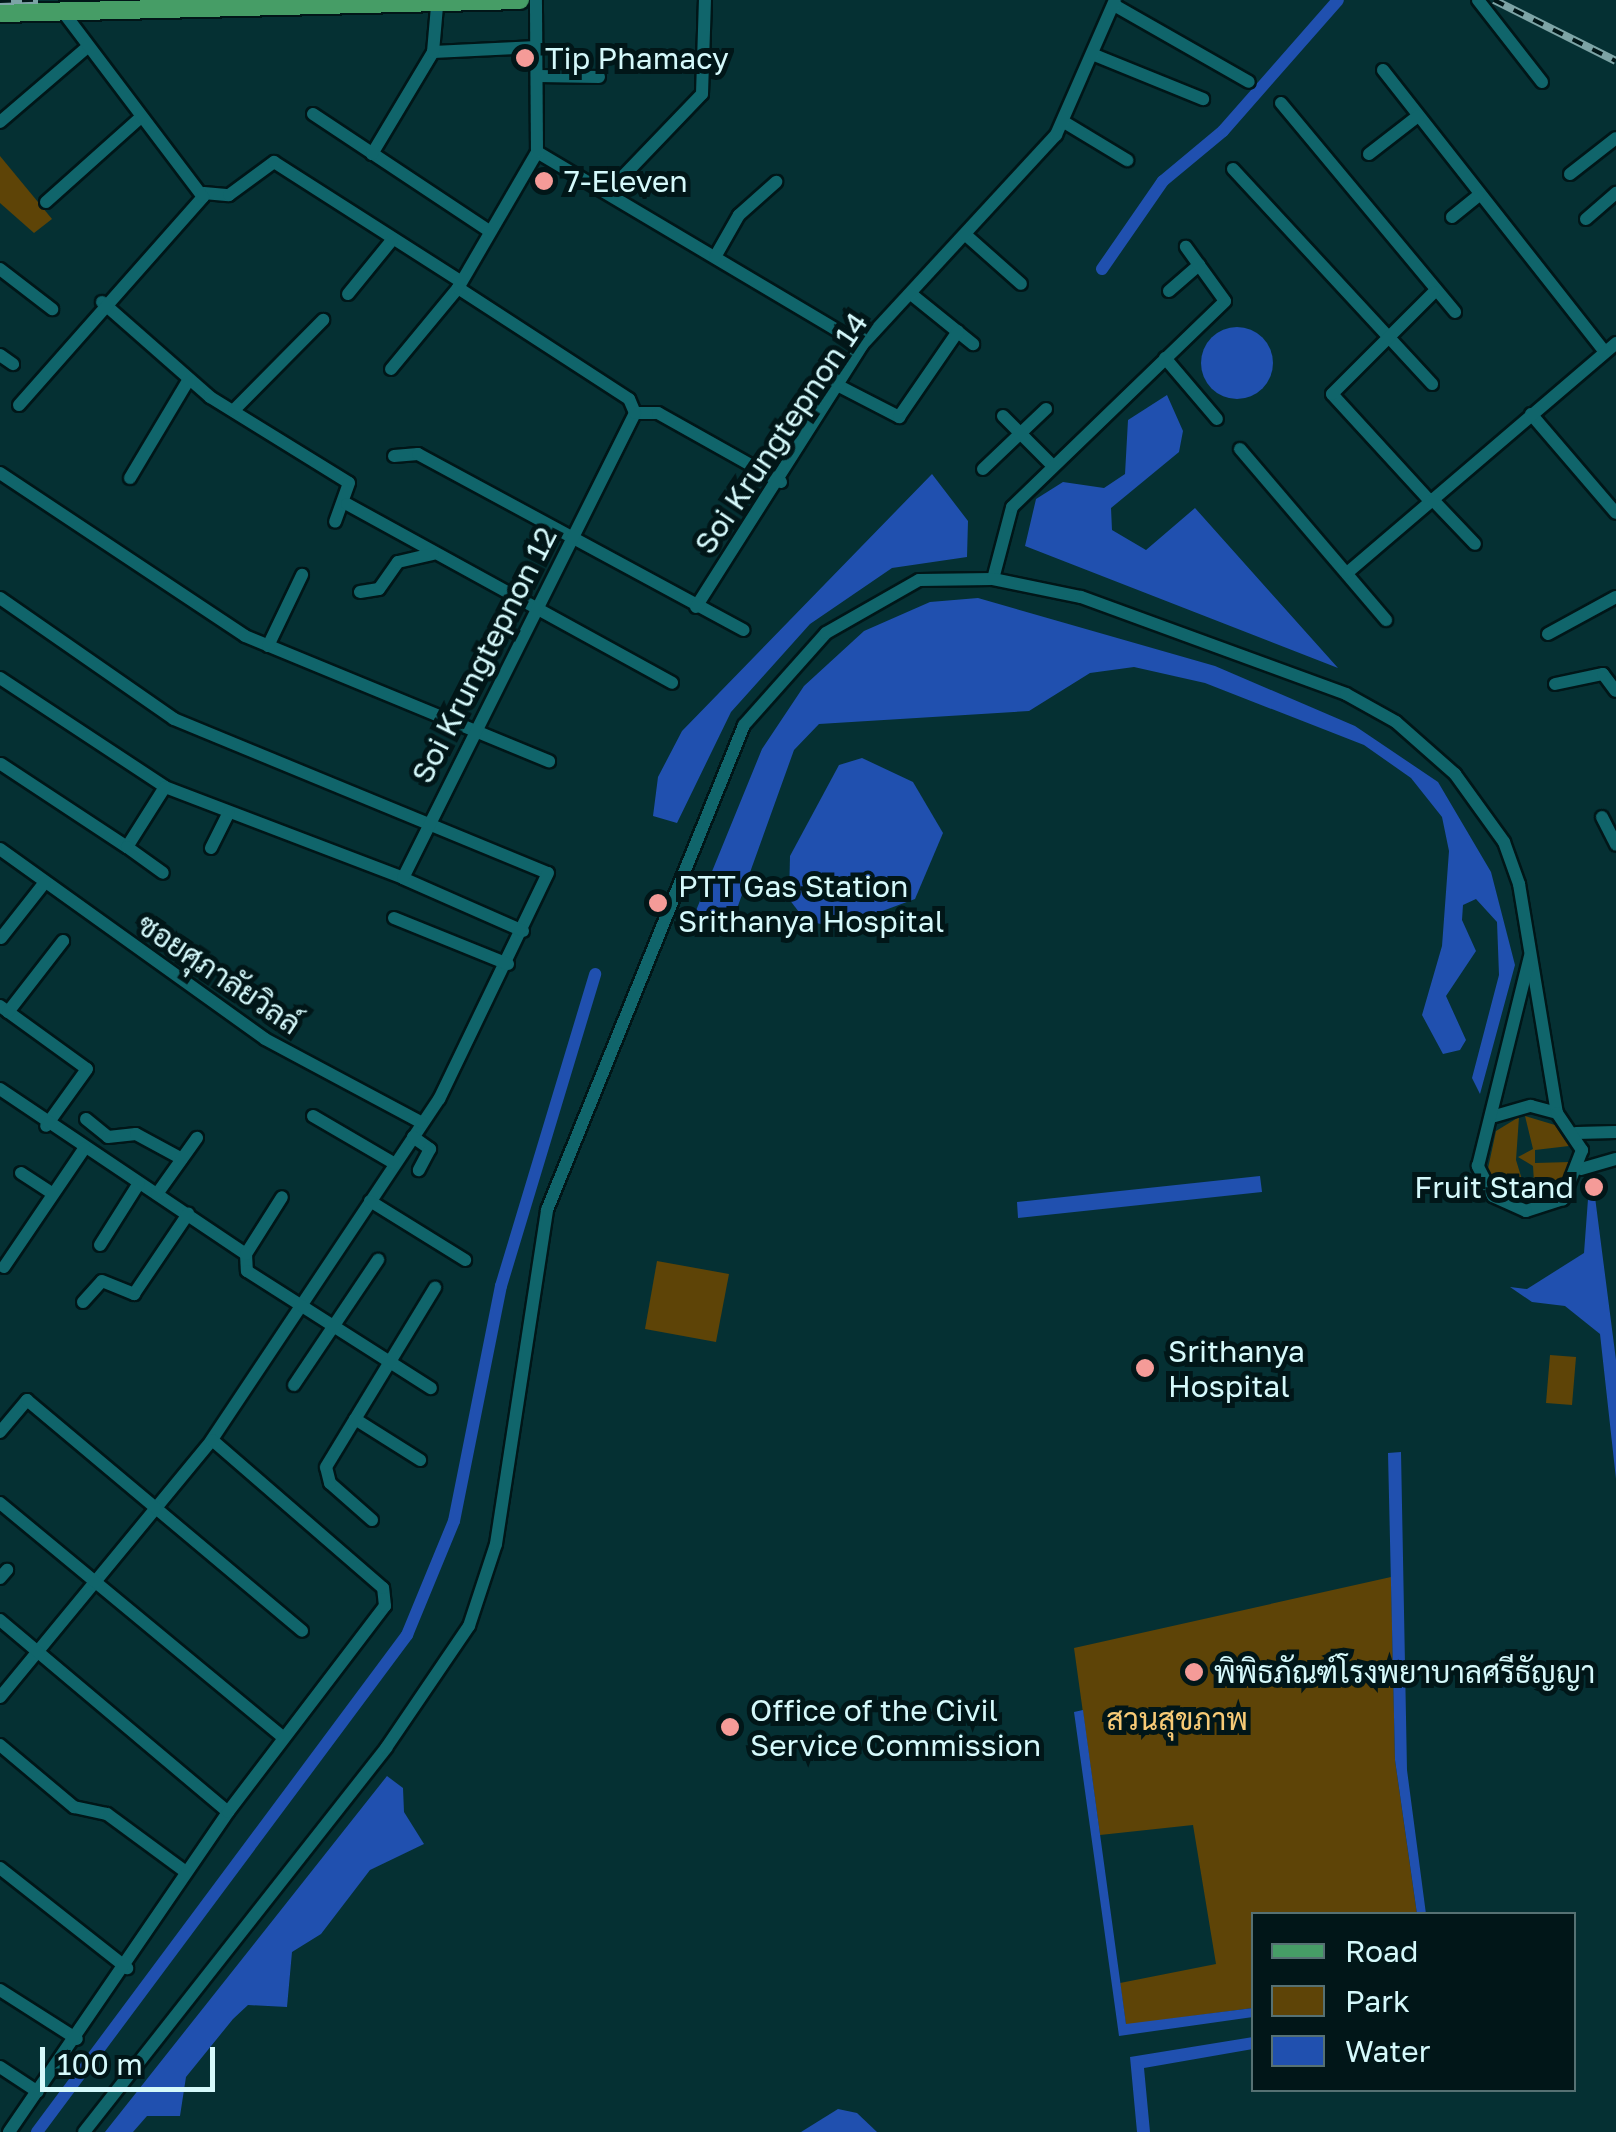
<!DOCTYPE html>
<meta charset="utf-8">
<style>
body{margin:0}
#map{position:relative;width:1616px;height:2132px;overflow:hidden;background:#053033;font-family:"Golos Text",Sarabun,sans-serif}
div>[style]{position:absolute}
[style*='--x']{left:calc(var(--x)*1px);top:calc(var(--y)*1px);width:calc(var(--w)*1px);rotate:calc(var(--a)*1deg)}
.green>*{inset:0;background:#5e4407}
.water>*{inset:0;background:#2050af}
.round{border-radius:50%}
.canal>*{height:12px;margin:-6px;padding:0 6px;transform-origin:6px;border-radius:6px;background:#2050af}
.roads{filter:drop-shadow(2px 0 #011618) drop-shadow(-2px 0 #011618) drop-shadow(0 2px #011618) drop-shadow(0 -2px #011618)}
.minor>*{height:12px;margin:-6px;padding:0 6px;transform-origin:6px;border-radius:6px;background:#10656b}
.major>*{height:18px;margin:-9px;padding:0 9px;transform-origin:9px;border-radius:9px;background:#469d66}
.rail>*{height:8px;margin-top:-4px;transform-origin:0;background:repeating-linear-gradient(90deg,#011618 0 11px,#7da4a6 0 22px);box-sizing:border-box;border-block:2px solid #7da4a6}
.dots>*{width:28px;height:28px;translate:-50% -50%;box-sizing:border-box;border:5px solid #011618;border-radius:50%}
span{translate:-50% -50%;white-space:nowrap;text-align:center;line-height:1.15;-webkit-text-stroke:10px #011618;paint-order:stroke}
.poi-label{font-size:30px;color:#d5f9fb}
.left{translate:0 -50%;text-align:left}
.right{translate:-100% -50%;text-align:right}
.street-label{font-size:30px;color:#d5f9fb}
.park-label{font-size:30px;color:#f7ca76}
.legend{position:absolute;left:1251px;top:1912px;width:325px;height:180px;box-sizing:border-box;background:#011618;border:2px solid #567173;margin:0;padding:12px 18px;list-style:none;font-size:30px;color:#d5f9fb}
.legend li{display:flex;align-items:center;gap:20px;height:50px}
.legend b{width:50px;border:2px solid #567173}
.scale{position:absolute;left:40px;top:2047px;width:175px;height:45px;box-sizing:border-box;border:5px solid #d5f9fb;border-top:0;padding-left:12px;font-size:30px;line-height:35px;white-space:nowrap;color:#d5f9fb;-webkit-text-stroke:8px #011618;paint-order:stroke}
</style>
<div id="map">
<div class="green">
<i style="clip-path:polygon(0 156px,52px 219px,34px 233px,0 203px)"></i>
<i style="clip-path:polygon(1525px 1116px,1555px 1125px,1569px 1146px,1535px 1150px,1535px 1163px,1570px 1162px,1564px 1182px,1535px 1199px,1533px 1166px,1518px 1157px,1533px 1149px)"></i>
<i style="clip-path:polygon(1519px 1117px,1516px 1160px,1528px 1199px,1503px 1193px,1487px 1173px,1496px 1131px)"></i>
<i style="clip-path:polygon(657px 1261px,729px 1274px,716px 1342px,645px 1329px)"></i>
<i style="clip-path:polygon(1550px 1355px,1576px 1357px,1572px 1405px,1546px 1403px)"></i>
<i style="clip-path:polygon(1391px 1577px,1395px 1760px,1417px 1914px,1254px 1914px,1253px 2008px,1126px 2025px,1120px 1983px,1216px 1964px,1193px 1825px,1100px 1835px,1074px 1648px)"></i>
</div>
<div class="water">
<i class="round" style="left:1201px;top:327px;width:72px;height:72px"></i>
<i style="clip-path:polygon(1167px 395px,1183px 431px,1179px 452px,1111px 508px,1112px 530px,1146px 550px,1195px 508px,1338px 668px,1025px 546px,1036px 499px,1063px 482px,1104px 488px,1125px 474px,1128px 420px)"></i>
<i style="clip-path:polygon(932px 474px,968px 521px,967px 557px,892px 568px,810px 624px,731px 712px,677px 823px,653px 816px,658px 777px,682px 731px)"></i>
<i style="clip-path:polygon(978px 598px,1215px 666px,1355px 726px,1438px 782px,1491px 872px,1515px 965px,1480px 1094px,1472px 1078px,1499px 975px,1497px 922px,1476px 899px,1463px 905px,1462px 920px,1476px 951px,1446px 996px,1466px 1040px,1460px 1050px,1443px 1054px,1422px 1015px,1442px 946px,1449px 851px,1442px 817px,1411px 778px,1364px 745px,1205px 683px,1134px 667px,1090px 673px,1029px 711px,819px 724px,794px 750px,730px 928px,693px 918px,762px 749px,804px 686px,864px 631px,930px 602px)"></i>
<i style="clip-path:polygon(862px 758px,913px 782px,943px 833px,915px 899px,836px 928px,805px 920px,789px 899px,790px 856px,839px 765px)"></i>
<i style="clip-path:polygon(1260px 1176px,1262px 1192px,1018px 1218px,1017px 1202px)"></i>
<i style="clip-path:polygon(1595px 1197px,1616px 1360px,1616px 1479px,1600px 1334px,1565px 1306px,1532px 1302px,1510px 1287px,1527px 1289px,1584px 1253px,1588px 1199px)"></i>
<i style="clip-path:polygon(1401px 1452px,1407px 1770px,1426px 1914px,1417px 1914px,1395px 1760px,1388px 1453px)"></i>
<i style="clip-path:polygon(1083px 1710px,1126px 2024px,1253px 2008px,1253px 2017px,1119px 2036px,1074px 1712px)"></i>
<i style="clip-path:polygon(387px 1776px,403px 1788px,404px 1812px,424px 1844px,370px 1870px,321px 1934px,292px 1952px,287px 2007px,248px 2005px,233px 2019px,186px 2077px,180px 2116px,147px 2116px,133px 2132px,105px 2132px)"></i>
<i style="clip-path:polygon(1253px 2037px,1253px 2049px,1144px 2068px,1150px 2132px,1137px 2132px,1130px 2057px)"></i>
<i style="clip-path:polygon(838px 2109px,857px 2113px,877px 2132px,801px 2132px)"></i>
</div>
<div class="canal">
<i style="--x:1102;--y:269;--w:107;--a:-55.3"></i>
<i style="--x:1163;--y:181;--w:78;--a:-39.8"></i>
<i style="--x:1223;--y:131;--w:174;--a:-48.7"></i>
<i style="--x:37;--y:2132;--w:620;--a:-53.33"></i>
<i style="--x:407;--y:1635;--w:123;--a:-67.6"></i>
<i style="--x:454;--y:1521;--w:240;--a:-78.7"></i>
<i style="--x:501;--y:1286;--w:326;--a:-73.2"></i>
</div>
<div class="roads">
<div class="minor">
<i style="--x:1478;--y:0;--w:104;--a:52"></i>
<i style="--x:1114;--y:5;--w:155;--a:29.7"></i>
<i style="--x:433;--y:52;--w:104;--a:-2.8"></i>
<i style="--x:1092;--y:54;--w:120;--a:22.1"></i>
<i style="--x:1383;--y:70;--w:359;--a:51.8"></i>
<i style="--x:538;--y:76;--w:61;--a:0.9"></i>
<i style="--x:1281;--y:103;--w:272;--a:50.2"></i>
<i style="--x:313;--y:114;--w:208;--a:33.6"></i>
<i style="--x:0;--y:122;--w:111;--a:-40.6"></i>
<i style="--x:1064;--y:122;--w:74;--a:31.1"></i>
<i style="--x:537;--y:152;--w:378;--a:30.7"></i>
<i style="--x:372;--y:154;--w:119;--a:-59.1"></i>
<i style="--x:433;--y:52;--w:46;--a:-85"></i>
<i style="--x:1369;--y:154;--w:62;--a:-37.8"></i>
<i style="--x:1233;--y:169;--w:293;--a:47.2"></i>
<i style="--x:1570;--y:174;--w:58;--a:-38"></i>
<i style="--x:204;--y:193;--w:25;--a:5"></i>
<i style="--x:229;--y:195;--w:56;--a:-36.3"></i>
<i style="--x:274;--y:162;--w:217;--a:32.6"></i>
<i style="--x:607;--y:193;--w:137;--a:-46.2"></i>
<i style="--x:702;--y:94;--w:94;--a:-88.2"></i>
<i style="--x:46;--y:202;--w:127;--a:-41.8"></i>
<i style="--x:1452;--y:217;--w:33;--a:-39"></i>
<i style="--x:1586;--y:219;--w:40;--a:-41"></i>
<i style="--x:967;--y:236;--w:72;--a:41.6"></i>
<i style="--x:715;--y:257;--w:48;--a:-60.3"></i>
<i style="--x:739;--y:215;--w:50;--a:-41.7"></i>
<i style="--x:0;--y:269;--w:66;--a:37.6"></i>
<i style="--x:1169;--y:291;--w:40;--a:-41"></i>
<i style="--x:348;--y:294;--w:70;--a:-50.8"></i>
<i style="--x:911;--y:294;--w:80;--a:38.9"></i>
<i style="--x:102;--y:302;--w:144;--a:41.3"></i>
<i style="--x:210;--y:397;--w:163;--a:31.7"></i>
<i style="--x:349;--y:483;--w:41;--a:109.7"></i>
<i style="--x:0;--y:355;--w:16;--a:35"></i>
<i style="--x:1165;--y:358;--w:80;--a:49.6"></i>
<i style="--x:391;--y:369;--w:105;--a:-50.4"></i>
<i style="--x:839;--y:386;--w:68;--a:27.3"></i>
<i style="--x:899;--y:417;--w:104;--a:-55.5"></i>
<i style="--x:19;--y:405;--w:278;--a:-48.5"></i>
<i style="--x:203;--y:197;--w:232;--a:-127.1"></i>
<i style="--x:234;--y:410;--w:127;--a:-45.3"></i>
<i style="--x:635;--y:413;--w:23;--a:0"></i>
<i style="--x:658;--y:413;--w:141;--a:29.3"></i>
<i style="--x:1531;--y:414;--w:130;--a:49.4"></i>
<i style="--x:1003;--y:416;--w:71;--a:45"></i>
<i style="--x:1240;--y:449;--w:225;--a:49.5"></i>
<i style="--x:394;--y:456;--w:24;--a:-5"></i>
<i style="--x:418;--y:454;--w:370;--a:28.4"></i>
<i style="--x:983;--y:469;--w:87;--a:-43.6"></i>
<i style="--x:0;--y:473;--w:294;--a:33.6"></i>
<i style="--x:245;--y:636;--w:329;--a:22.4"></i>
<i style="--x:130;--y:478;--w:115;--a:-59.2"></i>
<i style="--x:1432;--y:499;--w:62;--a:46.3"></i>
<i style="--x:1430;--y:501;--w:145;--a:-132.5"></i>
<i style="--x:1332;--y:394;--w:144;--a:-45"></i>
<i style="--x:347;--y:504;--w:371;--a:28.8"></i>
<i style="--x:1347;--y:573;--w:354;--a:-40.5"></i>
<i style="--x:993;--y:579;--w:74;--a:-75.2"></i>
<i style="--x:1012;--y:507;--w:296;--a:-44"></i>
<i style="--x:1225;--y:301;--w:67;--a:-125.8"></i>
<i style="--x:360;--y:592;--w:19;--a:-9"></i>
<i style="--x:379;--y:589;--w:33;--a:-55"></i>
<i style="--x:398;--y:562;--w:36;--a:-13"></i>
<i style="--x:0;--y:598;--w:212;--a:34.8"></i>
<i style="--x:174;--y:719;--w:404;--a:22.4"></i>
<i style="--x:548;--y:873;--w:251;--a:115.7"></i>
<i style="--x:439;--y:1099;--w:410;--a:123.7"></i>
<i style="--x:212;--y:1440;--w:333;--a:129.5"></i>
<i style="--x:696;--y:607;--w:310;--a:-57.6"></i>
<i style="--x:862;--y:345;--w:286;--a:-47.3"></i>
<i style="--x:1056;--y:135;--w:147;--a:-66.4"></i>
<i style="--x:1548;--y:634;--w:77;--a:-28.6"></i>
<i style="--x:268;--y:646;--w:79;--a:-64.4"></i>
<i style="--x:0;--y:678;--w:198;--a:33.4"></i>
<i style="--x:165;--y:787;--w:255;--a:20.9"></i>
<i style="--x:1555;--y:684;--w:49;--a:-11.8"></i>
<i style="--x:1603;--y:674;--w:21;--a:53"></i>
<i style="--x:1;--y:764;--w:151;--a:33.4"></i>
<i style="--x:127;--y:847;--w:71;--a:-57.7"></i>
<i style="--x:1602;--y:817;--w:31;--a:63"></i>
<i style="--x:127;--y:847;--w:44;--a:35.8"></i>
<i style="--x:211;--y:848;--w:40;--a:-63.4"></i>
<i style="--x:0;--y:849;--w:326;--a:35.6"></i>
<i style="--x:265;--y:1039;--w:178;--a:28.1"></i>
<i style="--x:394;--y:918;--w:123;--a:22"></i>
<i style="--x:523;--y:931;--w:131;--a:-156.2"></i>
<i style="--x:403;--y:878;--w:520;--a:-63.48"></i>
<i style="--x:635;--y:413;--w:15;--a:-113"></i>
<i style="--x:629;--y:399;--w:204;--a:-147"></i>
<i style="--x:458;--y:288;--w:157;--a:-59.8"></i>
<i style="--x:537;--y:152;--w:152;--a:-90.4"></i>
<i style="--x:1;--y:938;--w:71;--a:-51.8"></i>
<i style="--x:0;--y:1006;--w:107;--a:35.9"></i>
<i style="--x:87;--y:1069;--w:70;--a:125.7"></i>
<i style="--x:8;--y:1012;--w:90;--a:-52.2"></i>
<i style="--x:0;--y:1089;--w:296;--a:33.9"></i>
<i style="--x:246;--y:1254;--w:17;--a:87"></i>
<i style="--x:247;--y:1271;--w:218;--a:32.5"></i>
<i style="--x:313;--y:1116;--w:95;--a:30.3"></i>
<i style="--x:1495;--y:1116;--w:37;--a:-16"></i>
<i style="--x:1531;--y:1106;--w:27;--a:15"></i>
<i style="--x:86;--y:1119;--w:28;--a:39"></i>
<i style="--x:108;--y:1137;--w:28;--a:-6"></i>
<i style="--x:136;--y:1134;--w:52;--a:28.5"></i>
<i style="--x:1576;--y:1133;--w:40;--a:-1.4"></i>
<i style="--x:413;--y:1137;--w:21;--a:35"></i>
<i style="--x:430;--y:1149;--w:24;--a:118"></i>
<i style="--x:1581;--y:1169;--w:36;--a:-16"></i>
<i style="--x:21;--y:1173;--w:38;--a:33"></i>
<i style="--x:157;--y:1194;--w:69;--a:-54.5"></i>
<i style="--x:370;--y:1201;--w:112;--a:31.8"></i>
<i style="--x:100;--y:1245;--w:73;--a:-57.8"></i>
<i style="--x:246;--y:1254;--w:67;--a:-57.7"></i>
<i style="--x:4;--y:1267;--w:143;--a:-55.9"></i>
<i style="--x:83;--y:1302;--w:28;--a:-48"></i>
<i style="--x:102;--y:1281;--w:35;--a:22"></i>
<i style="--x:134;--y:1294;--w:97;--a:-56"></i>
<i style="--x:294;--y:1385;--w:151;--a:-56.1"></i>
<i style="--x:355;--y:1419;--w:77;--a:32.2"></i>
<i style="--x:0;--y:1432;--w:42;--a:-49.8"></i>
<i style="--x:27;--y:1400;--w:359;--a:40"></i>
<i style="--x:0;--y:1503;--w:366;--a:39.6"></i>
<i style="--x:372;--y:1520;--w:56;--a:-138.6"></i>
<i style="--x:330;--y:1483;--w:16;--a:-104"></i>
<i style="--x:326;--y:1467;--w:210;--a:-58.7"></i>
<i style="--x:0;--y:1578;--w:11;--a:-49"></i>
<i style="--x:0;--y:1620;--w:298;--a:40.1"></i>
<i style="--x:0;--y:1745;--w:97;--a:40"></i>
<i style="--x:74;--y:1807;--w:34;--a:12"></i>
<i style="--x:107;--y:1814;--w:98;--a:36.3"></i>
<i style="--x:0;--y:1868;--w:162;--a:38.2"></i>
<i style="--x:0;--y:1990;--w:91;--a:32.5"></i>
<i style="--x:0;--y:2067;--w:45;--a:33.3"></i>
<i style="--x:9;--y:2132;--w:388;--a:-55.6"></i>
<i style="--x:228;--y:1812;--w:259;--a:-52.7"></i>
<i style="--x:385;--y:1606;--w:18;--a:-96"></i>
<i style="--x:383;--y:1588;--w:226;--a:-139.1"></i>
<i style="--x:84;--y:2132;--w:489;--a:-51.8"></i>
<i style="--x:386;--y:1748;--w:148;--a:-55.8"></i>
<i style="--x:469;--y:1626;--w:86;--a:-71.8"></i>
<i style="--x:496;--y:1544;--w:338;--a:-81.3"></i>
<i style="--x:547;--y:1210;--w:523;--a:-67.89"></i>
<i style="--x:744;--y:725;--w:123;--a:-48.3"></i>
<i style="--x:826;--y:633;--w:107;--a:-29.7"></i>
<i style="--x:919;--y:580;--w:74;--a:-0.8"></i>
<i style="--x:993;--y:579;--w:90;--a:11.6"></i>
<i style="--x:1081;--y:597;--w:282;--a:20.1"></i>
<i style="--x:1346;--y:694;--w:57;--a:29.2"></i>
<i style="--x:1396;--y:722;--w:79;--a:41.4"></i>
<i style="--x:1455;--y:774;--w:84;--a:54.2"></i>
<i style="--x:1504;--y:842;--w:45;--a:70.3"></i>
<i style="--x:1519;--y:884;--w:232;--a:80.6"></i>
<i style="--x:1557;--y:1113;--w:45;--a:56"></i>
<i style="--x:1582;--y:1150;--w:53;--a:111.2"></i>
<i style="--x:1563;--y:1199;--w:39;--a:162"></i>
<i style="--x:1526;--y:1211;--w:36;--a:-156"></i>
<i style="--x:1493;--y:1196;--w:34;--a:-117"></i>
<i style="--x:1478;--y:1166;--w:216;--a:-76.1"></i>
</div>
<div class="major">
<i style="--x:0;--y:13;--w:520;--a:-1.43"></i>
</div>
</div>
<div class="rail">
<i style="--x:1494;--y:0;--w:136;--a:26.6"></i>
<i style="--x:0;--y:1;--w:38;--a:-2"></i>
</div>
<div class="dots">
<i style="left:525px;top:58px;background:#f59b98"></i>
<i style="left:544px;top:181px;background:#f59b98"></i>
<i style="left:658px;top:903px;background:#f59b98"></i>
<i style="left:1594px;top:1187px;background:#f59b98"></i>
<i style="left:1145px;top:1368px;background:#f59b98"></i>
<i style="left:1194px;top:1672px;background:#f59b98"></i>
<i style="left:730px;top:1727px;background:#f59b98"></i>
</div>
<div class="poi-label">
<span class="left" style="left:545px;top:58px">Tip Phamacy</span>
<span class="left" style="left:564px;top:181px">7-Eleven</span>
<span class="left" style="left:678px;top:903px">PTT Gas Station<br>Srithanya Hospital</span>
<span class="right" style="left:1574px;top:1187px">Fruit Stand</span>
<span class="left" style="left:1168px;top:1368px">Srithanya<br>Hospital</span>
<span class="left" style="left:1214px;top:1672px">พิพิธภัณฑ์โรงพยาบาลศรีธัญญา</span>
<span class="left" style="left:750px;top:1727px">Office of the Civil<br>Service Commission</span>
</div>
<div class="street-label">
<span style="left:781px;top:433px;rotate:-56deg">Soi Krungtepnon 14</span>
<span style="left:484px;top:655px;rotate:-63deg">Soi Krungtepnon 12</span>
<span style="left:219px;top:974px;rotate:34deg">ซอยศุภาลัยวิลล์</span>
</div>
<div class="park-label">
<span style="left:1177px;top:1719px">สวนสุขภาพ</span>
</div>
<ul class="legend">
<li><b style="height:12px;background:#469d66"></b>Road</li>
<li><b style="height:28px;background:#5e4407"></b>Park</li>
<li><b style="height:28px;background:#2050af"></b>Water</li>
</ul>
<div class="scale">100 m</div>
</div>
